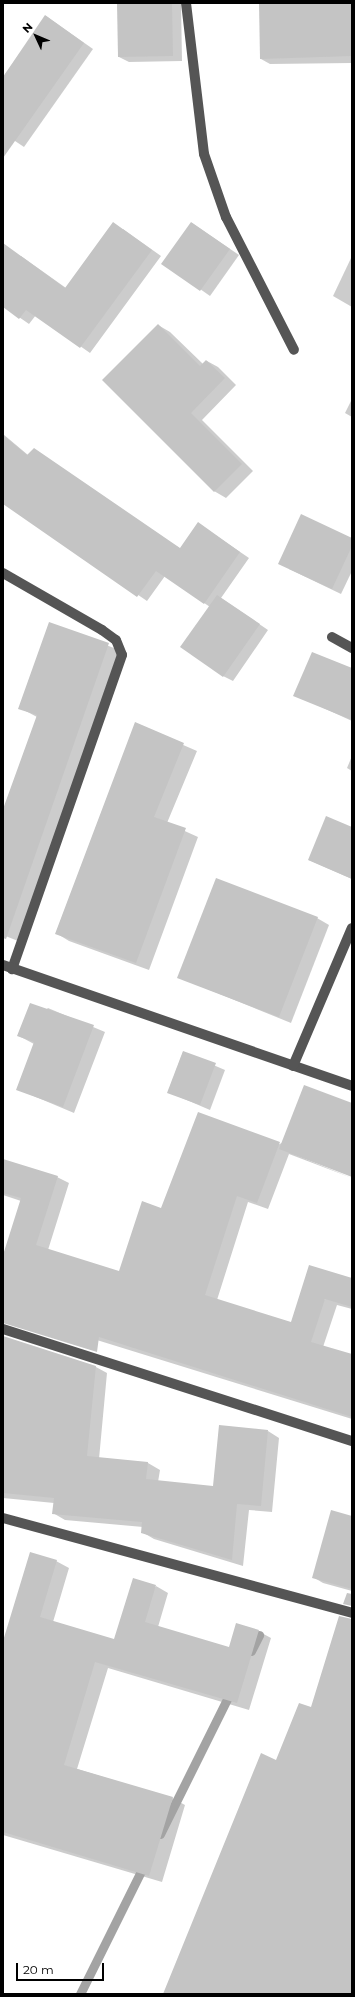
<!DOCTYPE html>
<style>
body{margin:0}
#map{position:relative;width:355px;height:1997px;overflow:hidden;background:#fff;font-family:Montserrat,sans-serif}
div>[style]{position:absolute}
[style*='--x']{left:calc(var(--x)*1px);top:calc(var(--y)*1px);width:calc(var(--w)*1px);rotate:calc(var(--a)*1deg)}
.shadow>*{inset:0;background:#0003}
.stream>*{height:9px;margin:-4.5px;padding:0 4.5px;transform-origin:4.5px;border-radius:4.5px;background:#a3a3a3}
.building>*{inset:0;background:#c4c4c4}
.minor>*{height:10px;margin:-5px;padding:0 5px;transform-origin:5px;border-radius:5px;background:#555}
span{translate:-50% -50%;white-space:nowrap;text-align:center;line-height:1.15;-webkit-text-stroke:3px #fff;paint-order:stroke}
.frame{position:absolute;inset:0;border:4px solid #000;pointer-events:none}
.north{position:absolute;left:16px;top:16px;width:40px;height:40px;-webkit-text-stroke:3px #fff;paint-order:stroke;rotate:314deg;font-size:11px;font-weight:700;line-height:16px;text-align:center;color:#000}
.north::after{content:'';display:block;margin:auto;width:14px;height:18px;background:#000;clip-path:polygon(50% 0,100% 100%,50% 72%,0 100%)}
.scale{position:absolute;left:16px;top:1963px;width:88px;height:18px;box-sizing:border-box;border:2px solid #000;border-top:0;padding-left:5px;font-size:12px;line-height:14px;white-space:nowrap;color:#000;-webkit-text-stroke:3px #fff;paint-order:stroke}
</style>
<div id="map">
<div class="shadow">
<i style="clip-path:polygon(118px 3px,181px 3px,182px 61px,129px 62px,119px 57px)"></i>
<i style="clip-path:polygon(260px 3px,352px 3px,352px 63px,270px 64px,261px 59px)"></i>
<i style="clip-path:polygon(46px 16px,93px 49px,24px 147px,3px 133px,3px 77px)"></i>
<i style="clip-path:polygon(192px 223px,239px 255px,210px 296px,163px 263px)"></i>
<i style="clip-path:polygon(123px 229px,161px 256px,90px 353px,36px 315px,29px 324px,3px 306px,3px 262px,21px 256px,66px 288px)"></i>
<i style="clip-path:polygon(352px 256px,352px 307px,333px 296px)"></i>
<i style="clip-path:polygon(158px 325px,170px 332px,203px 364px,207px 361px,218px 367px,236px 385px,202px 420px,253px 471px,226px 498px,214px 491px)"></i>
<i style="clip-path:polygon(352px 399px,352px 417px,345px 413px)"></i>
<i style="clip-path:polygon(3px 434px,28px 455px,181px 549px,199px 524px,249px 558px,221px 598px,268px 630px,233px 681px,223px 676px,210px 607px,165px 576px,147px 601px,3px 503px)"></i>
<i style="clip-path:polygon(352px 539px,352px 571px,341px 594px,289px 569px)"></i>
<i style="clip-path:polygon(50px 623px,119px 650px,18px 941px,3px 935px,3px 812px,37px 717px,20px 708px)"></i>
<i style="clip-path:polygon(352px 670px,352px 721px,295px 695px)"></i>
<i style="clip-path:polygon(135px 724px,197px 751px,167px 823px,198px 837px,149px 970px,69px 941px,56px 933px)"></i>
<i style="clip-path:polygon(352px 756px,352px 771px,347px 768px)"></i>
<i style="clip-path:polygon(352px 828px,352px 879px,309px 860px)"></i>
<i style="clip-path:polygon(317px 918px,329px 925px,291px 1023px,178px 977px)"></i>
<i style="clip-path:polygon(48px 1008px,105px 1032px,74px 1113px,17px 1089px,34px 1044px,19px 1036px)"></i>
<i style="clip-path:polygon(183px 1052px,225px 1070px,210px 1110px,168px 1092px)"></i>
<i style="clip-path:polygon(352px 1104px,352px 1176px,291px 1153px,352px 1178px,289px 1154px,268px 1209px,248px 1202px,217px 1300px,292px 1324px,352px 1279px,352px 1309px,337px 1305px,323px 1347px,352px 1355px,352px 1419px,3px 1311px,3px 1258px,21px 1201px,3px 1195px,3px 1160px,57px 1177px,69px 1183px,48px 1250px,120px 1272px,162px 1209px)"></i>
<i style="clip-path:polygon(3px 1342px,96px 1367px,107px 1373px,99px 1459px,148px 1463px,160px 1470px,158px 1482px,214px 1487px,268px 1431px,279px 1438px,272px 1512px,249px 1510px,243px 1566px,154px 1539px,142px 1532px,143px 1527px,65px 1520px,53px 1513px,54px 1503px,3px 1498px)"></i>
<i style="clip-path:polygon(352px 1517px,352px 1591px,323px 1583px,313px 1577px)"></i>
<i style="clip-path:polygon(56px 1561px,69px 1568px,53px 1622px,115px 1640px,156px 1586px,168px 1593px,158px 1627px,229px 1649px,258px 1631px,271px 1638px,249px 1710px,108px 1668px,77px 1769px,172px 1798px,185px 1805px,162px 1882px,3px 1835px,3px 1645px)"></i>
</div>
<div class="stream">
<i style="--x:251;--y:1651;--w:18;--a:-63"></i>
<i style="--x:160;--y:1834;--w:162;--a:-63.6"></i>
<i style="--x:80;--y:1994;--w:146;--a:-63.6"></i>
</div>
<div class="building">
<i style="clip-path:polygon(117px 3px,172px 3px,173px 56px,118px 57px)"></i>
<i style="clip-path:polygon(259px 3px,352px 3px,352px 56px,260px 59px)"></i>
<i style="clip-path:polygon(45px 15px,84px 43px,3px 158px,3px 77px)"></i>
<i style="clip-path:polygon(113px 222px,152px 250px,80px 348px,26px 310px,19px 319px,3px 307px,3px 243px,65px 288px)"></i>
<i style="clip-path:polygon(191px 222px,230px 249px,200px 291px,161px 264px)"></i>
<i style="clip-path:polygon(158px 324px,200px 366px,206px 360px,225px 378px,191px 413px,242px 464px,214px 492px,102px 380px)"></i>
<i style="clip-path:polygon(3px 435px,27px 455px,34px 448px,180px 548px,198px 522px,240px 552px,204px 604px,156px 571px,137px 597px,3px 504px)"></i>
<i style="clip-path:polygon(301px 514px,352px 538px,352px 546px,332px 589px,278px 564px)"></i>
<i style="clip-path:polygon(217px 595px,260px 624px,223px 677px,180px 647px)"></i>
<i style="clip-path:polygon(49px 622px,109px 643px,6px 939px,3px 938px,3px 809px,37px 715px,18px 709px)"></i>
<i style="clip-path:polygon(312px 652px,352px 668px,352px 720px,293px 696px)"></i>
<i style="clip-path:polygon(135px 722px,184px 743px,154px 817px,186px 828px,136px 963px,55px 934px)"></i>
<i style="clip-path:polygon(326px 816px,352px 827px,352px 879px,308px 860px)"></i>
<i style="clip-path:polygon(216px 878px,318px 917px,279px 1017px,177px 978px)"></i>
<i style="clip-path:polygon(30px 1003px,94px 1025px,63px 1107px,16px 1090px,34px 1042px,17px 1036px)"></i>
<i style="clip-path:polygon(183px 1051px,216px 1063px,200px 1105px,167px 1093px)"></i>
<i style="clip-path:polygon(304px 1085px,352px 1103px,352px 1177px,279px 1149px)"></i>
<i style="clip-path:polygon(198px 1112px,280px 1142px,257px 1203px,237px 1196px,205px 1295px,291px 1322px,309px 1265px,352px 1278px,352px 1307px,325px 1299px,311px 1342px,352px 1354px,352px 1417px,99px 1337px,97px 1352px,3px 1323px,3px 1255px,21px 1198px,3px 1193px,3px 1159px,58px 1176px,36px 1245px,119px 1271px,142px 1201px,161px 1208px)"></i>
<i style="clip-path:polygon(3px 1336px,96px 1366px,87px 1456px,148px 1462px,146px 1479px,213px 1486px,219px 1425px,268px 1430px,261px 1506px,237px 1504px,232px 1560px,141px 1533px,142px 1522px,52px 1514px,54px 1498px,3px 1493px)"></i>
<i style="clip-path:polygon(331px 1510px,352px 1516px,352px 1589px,312px 1578px)"></i>
<i style="clip-path:polygon(30px 1552px,57px 1560px,40px 1617px,114px 1639px,133px 1578px,156px 1585px,145px 1622px,229px 1647px,236px 1623px,259px 1630px,237px 1703px,95px 1662px,64px 1765px,173px 1797px,149px 1876px,3px 1832px,3px 1641px)"></i>
<i style="clip-path:polygon(347px 1593px,352px 1594px,352px 1606px,343px 1604px)"></i>
<i style="clip-path:polygon(339px 1616px,352px 1619px,352px 1994px,163px 1994px,261px 1753px,276px 1760px,299px 1703px,311px 1707px)"></i>
</div>
<div class="minor">
<i style="--x:186;--y:3;--w:152;--a:83.2"></i>
<i style="--x:204;--y:154;--w:67;--a:70.8"></i>
<i style="--x:226;--y:217;--w:149;--a:62.9"></i>
<i style="--x:3;--y:573;--w:114;--a:29.9"></i>
<i style="--x:102;--y:630;--w:17;--a:36"></i>
<i style="--x:116;--y:640;--w:16;--a:68"></i>
<i style="--x:122;--y:655;--w:333;--a:109.3"></i>
<i style="--x:332;--y:637;--w:23;--a:29"></i>
<i style="--x:3;--y:965;--w:369;--a:19.1"></i>
<i style="--x:293;--y:1066;--w:150;--a:-66.9"></i>
<i style="--x:3;--y:1329;--w:367;--a:17.8"></i>
<i style="--x:3;--y:1518;--w:362;--a:15.2"></i>
</div>
<div class="frame"></div>
<div class="north">N</div>
<div class="scale">20 m</div>
</div>
